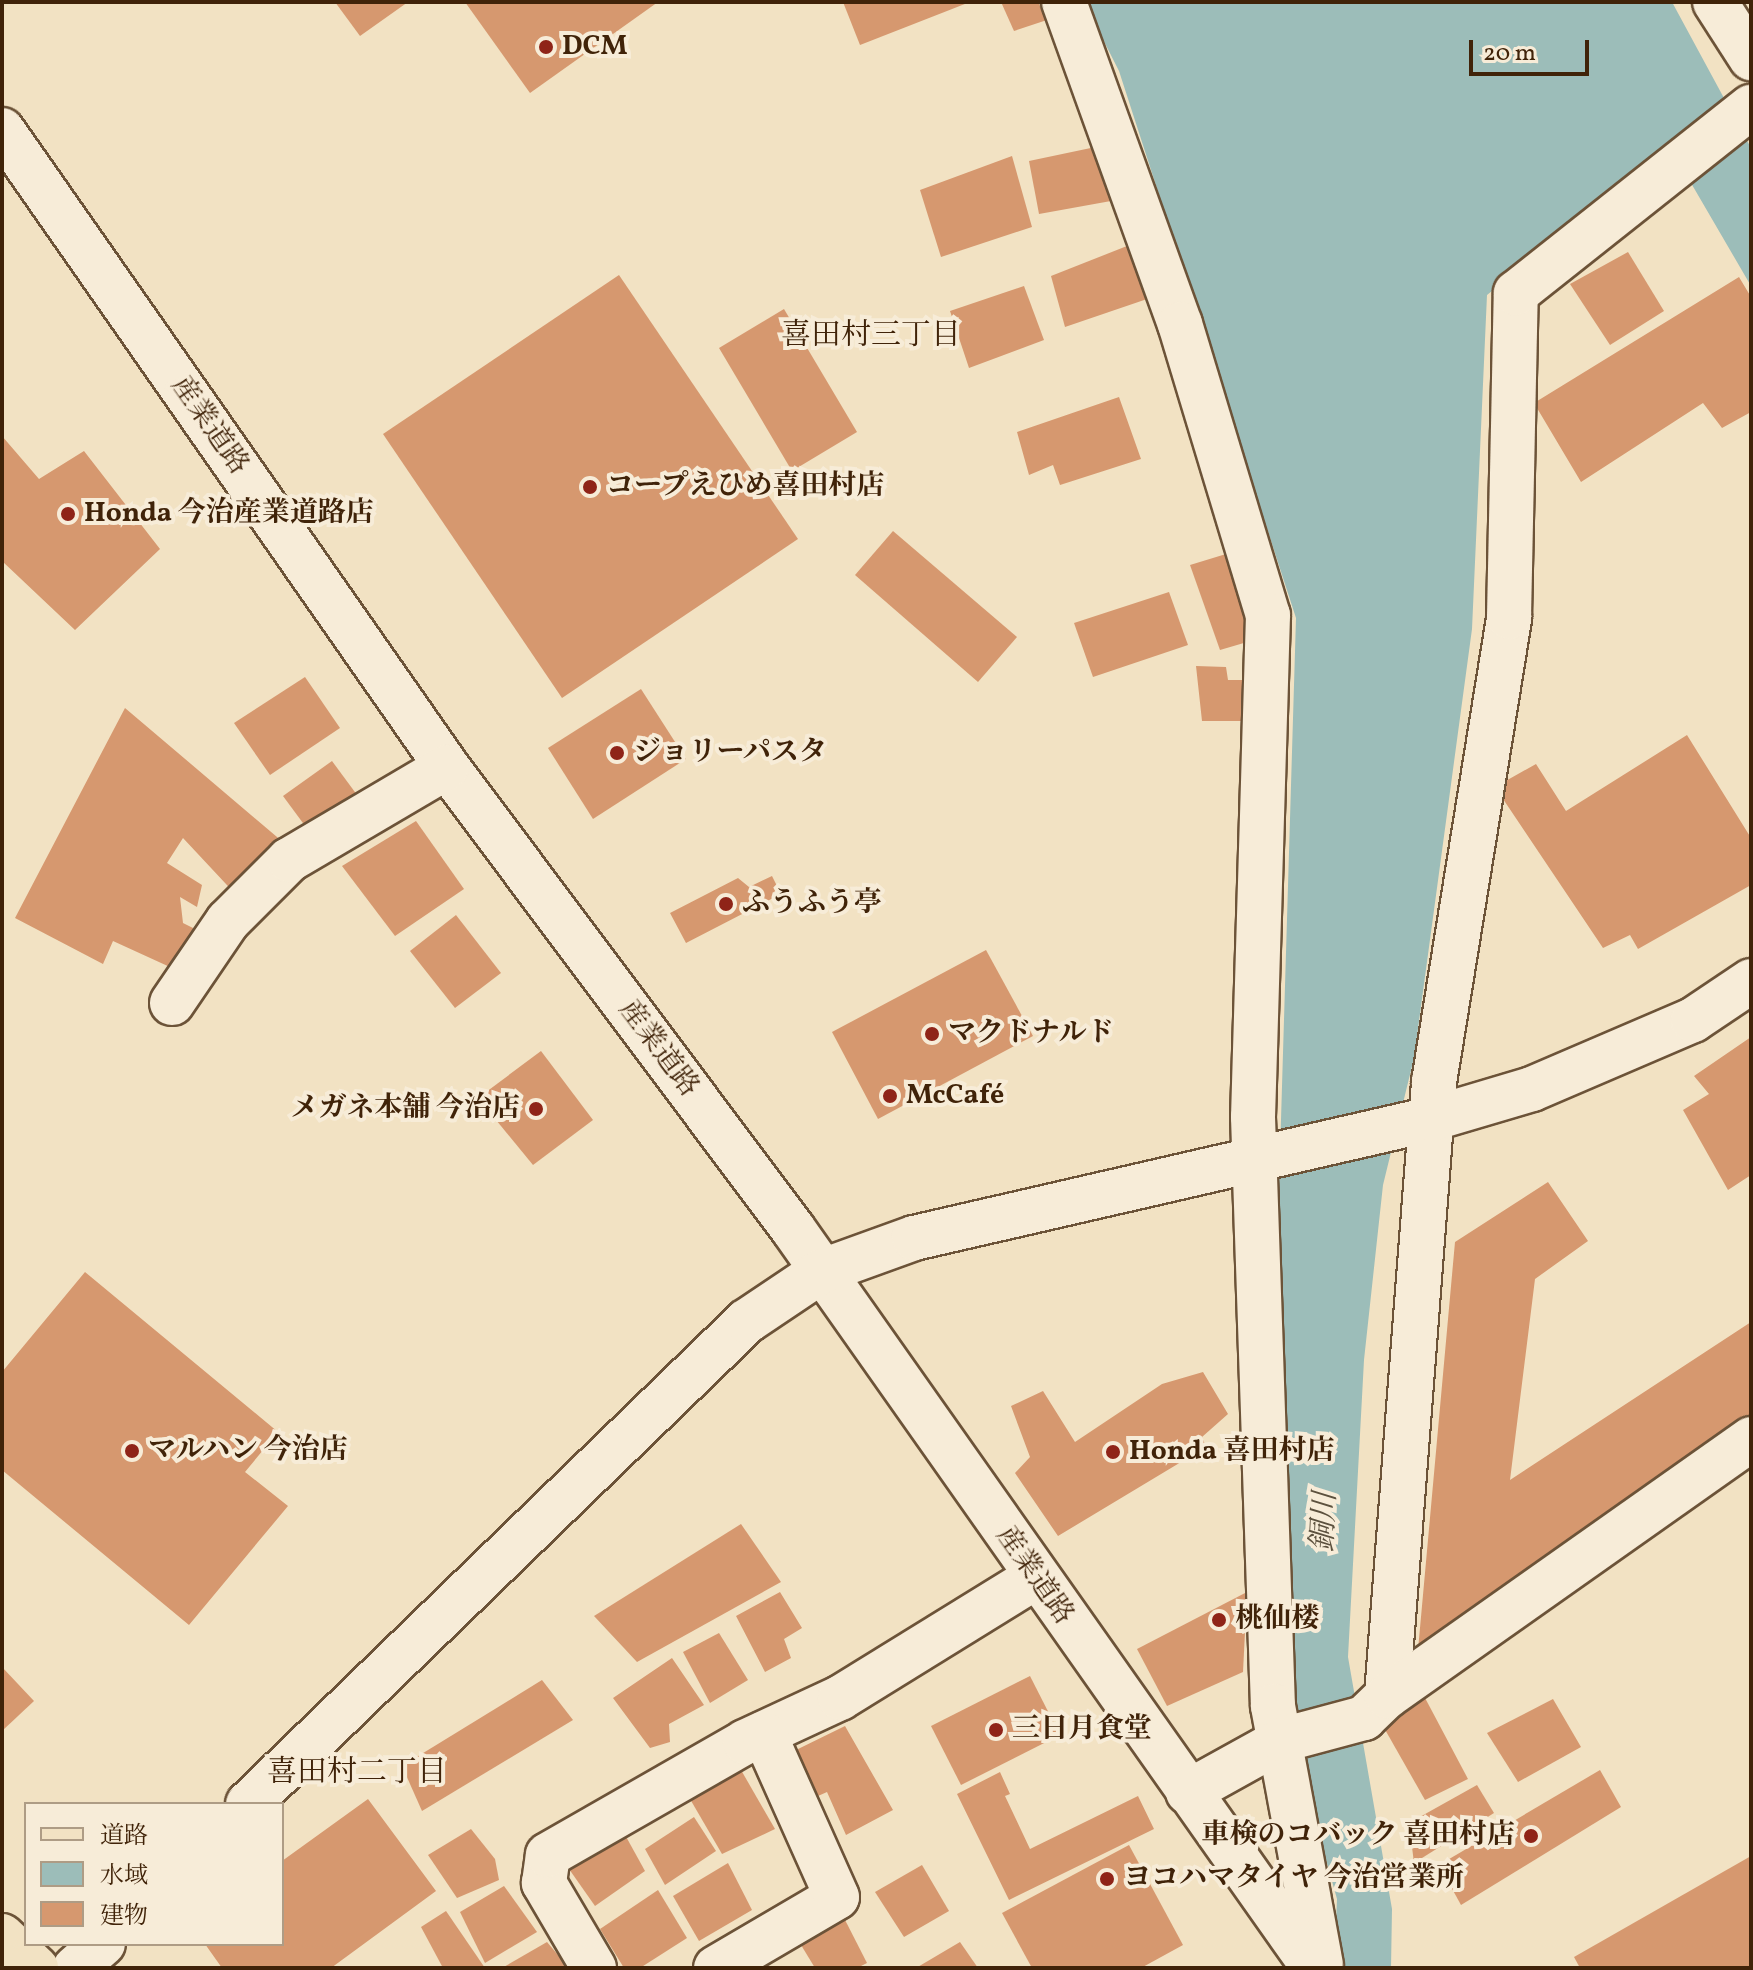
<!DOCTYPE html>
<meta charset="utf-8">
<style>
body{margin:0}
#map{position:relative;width:1753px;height:1970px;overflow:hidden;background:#f2e2c3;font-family:Vollkorn,"Noto Serif JP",serif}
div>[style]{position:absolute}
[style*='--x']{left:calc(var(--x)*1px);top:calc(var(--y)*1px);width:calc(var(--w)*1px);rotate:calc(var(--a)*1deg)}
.water>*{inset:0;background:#9cbdb9}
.building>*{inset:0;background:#d6986f}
.roads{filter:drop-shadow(2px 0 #6c5338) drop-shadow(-2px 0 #6c5338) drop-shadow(0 2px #6c5338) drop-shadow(0 -2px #6c5338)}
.minor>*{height:44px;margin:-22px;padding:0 22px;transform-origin:22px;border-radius:22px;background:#f7ecd8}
.major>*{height:44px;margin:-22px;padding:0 22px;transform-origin:22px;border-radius:22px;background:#f2e2c3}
.dots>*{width:22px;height:22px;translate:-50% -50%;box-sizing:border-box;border:4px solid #f7ecd8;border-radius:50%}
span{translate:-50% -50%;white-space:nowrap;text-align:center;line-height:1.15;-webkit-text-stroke:8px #f7ecd8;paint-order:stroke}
.poi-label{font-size:28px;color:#402309;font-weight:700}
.left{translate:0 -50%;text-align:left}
.right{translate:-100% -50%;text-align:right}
.street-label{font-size:28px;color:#402309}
.neighbourhood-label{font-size:30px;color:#402309}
.water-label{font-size:30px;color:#5c513e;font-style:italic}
.frame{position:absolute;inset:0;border:4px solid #402309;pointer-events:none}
.legend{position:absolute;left:24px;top:1802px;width:260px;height:144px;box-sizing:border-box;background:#f7ecd8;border:2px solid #ae9c85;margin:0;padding:10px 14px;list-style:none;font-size:24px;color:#402309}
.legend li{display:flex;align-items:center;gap:16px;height:40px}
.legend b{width:40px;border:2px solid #ae9c85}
.scale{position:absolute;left:1469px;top:40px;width:120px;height:36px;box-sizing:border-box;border:4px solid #402309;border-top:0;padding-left:10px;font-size:24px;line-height:28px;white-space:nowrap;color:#402309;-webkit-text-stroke:6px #f7ecd8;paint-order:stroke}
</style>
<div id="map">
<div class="water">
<i style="clip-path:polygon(1084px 2px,1672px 2px,1751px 148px,1751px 286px,1670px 147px,1487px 295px,1472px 629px,1414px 1058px,1383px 1185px,1364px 1360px,1348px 1657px,1392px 1909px,1391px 1968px,1334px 1968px,1337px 1899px,1284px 1709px,1278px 1220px,1296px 618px,1119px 71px)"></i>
</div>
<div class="building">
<i style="clip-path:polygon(335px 2px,408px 2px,360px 36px)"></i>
<i style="clip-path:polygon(465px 2px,658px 2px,530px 93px)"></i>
<i style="clip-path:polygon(843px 2px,970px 2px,860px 45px)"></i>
<i style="clip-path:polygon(1001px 2px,1038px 2px,1047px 20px,1014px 31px)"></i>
<i style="clip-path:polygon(1105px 145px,1122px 199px,1039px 214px,1029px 161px)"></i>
<i style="clip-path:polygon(1012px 156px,1032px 227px,941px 257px,920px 190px)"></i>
<i style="clip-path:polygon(1127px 246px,1150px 298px,1065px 327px,1051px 276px)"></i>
<i style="clip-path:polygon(1628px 252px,1664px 311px,1610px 345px,1570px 284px)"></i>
<i style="clip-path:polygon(619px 275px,798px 539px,562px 698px,383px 434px)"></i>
<i style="clip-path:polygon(1739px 277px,1751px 297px,1751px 412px,1722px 428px,1703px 403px,1581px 482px,1534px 403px)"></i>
<i style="clip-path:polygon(1024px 286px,1044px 340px,969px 368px,950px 311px)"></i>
<i style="clip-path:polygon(784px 309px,857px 432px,792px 471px,719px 348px)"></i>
<i style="clip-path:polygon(1119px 397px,1141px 459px,1060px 485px,1053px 465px,1029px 475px,1017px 432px)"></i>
<i style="clip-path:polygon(2px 436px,39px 479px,84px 451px,160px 549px,75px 630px,2px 561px)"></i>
<i style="clip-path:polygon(893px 531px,1017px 637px,978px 682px,855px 575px)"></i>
<i style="clip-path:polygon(1226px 554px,1254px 640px,1220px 650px,1190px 565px)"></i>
<i style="clip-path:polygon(1169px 592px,1188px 645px,1093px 677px,1074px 623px)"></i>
<i style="clip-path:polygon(1196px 666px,1226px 667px,1228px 680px,1242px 680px,1247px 721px,1202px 721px)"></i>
<i style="clip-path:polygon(305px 677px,340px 728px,270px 775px,234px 723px)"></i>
<i style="clip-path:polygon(641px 689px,686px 759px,593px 819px,548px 748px)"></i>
<i style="clip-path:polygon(125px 708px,290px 848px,240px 899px,183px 838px,167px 863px,202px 885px,197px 907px,180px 897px,183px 923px,201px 932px,183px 973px,113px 941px,103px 964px,15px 918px)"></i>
<i style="clip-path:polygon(1687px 735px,1751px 838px,1751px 885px,1638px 949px,1630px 935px,1603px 948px,1495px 787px,1536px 764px,1566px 811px)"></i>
<i style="clip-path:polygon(332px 761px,363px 803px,314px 838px,283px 796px)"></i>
<i style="clip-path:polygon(416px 821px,464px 889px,395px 936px,342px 866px)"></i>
<i style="clip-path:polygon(772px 876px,781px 894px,686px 943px,670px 913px,738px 878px,749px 887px)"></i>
<i style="clip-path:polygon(456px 915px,501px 973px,455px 1008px,410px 951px)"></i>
<i style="clip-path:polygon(986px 950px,1033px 1036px,878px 1119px,832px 1032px)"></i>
<i style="clip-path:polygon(1751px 1037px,1751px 1175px,1728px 1190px,1683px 1110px,1709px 1094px,1694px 1076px)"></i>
<i style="clip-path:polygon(541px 1051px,593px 1120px,533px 1165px,478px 1098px)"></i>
<i style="clip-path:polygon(1548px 1182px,1588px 1241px,1535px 1279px,1510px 1480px,1751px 1322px,1751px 1419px,1418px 1650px,1455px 1242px)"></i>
<i style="clip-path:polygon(85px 1272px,278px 1432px,245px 1472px,288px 1506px,189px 1625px,2px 1470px,2px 1372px)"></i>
<i style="clip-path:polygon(1203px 1372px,1228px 1414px,1202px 1437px,1206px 1447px,1058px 1536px,1015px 1473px,1030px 1457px,1011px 1406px,1043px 1391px,1075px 1442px,1162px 1384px)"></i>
<i style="clip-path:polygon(741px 1524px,781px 1582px,637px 1662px,594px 1616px)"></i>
<i style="clip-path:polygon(780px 1592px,802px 1628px,784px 1639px,791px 1658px,765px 1672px,736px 1616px)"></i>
<i style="clip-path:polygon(1247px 1592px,1243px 1672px,1167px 1706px,1137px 1649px)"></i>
<i style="clip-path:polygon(719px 1633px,748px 1680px,710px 1703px,683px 1652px)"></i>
<i style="clip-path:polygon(672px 1658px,704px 1705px,669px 1724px,670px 1742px,650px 1748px,613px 1698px)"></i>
<i style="clip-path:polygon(2px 1667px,34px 1701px,2px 1731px)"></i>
<i style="clip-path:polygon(1030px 1676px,1060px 1735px,961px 1785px,931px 1726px)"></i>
<i style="clip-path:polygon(542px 1680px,573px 1720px,422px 1811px,402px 1766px)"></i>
<i style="clip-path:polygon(1424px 1696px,1468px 1779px,1425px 1800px,1379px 1719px)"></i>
<i style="clip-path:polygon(1553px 1699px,1581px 1747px,1518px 1782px,1487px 1733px)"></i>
<i style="clip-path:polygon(845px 1726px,893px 1810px,846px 1835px,827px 1792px,818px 1796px,796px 1750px)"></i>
<i style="clip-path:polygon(741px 1770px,775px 1829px,722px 1854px,690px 1799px)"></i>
<i style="clip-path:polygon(1600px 1770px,1621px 1807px,1461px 1905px,1439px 1865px)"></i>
<i style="clip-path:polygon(1000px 1772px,1010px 1794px,1005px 1796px,1030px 1849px,1138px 1796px,1154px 1829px,1009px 1900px,957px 1794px)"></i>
<i style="clip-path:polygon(1477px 1785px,1494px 1813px,1414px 1863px,1409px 1823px)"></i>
<i style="clip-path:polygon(368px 1799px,436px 1891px,331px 1968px,222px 1968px,205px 1944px,282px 1944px,282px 1861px)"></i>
<i style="clip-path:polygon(694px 1817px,716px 1851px,665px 1885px,645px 1849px)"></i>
<i style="clip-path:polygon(471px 1829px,495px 1859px,499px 1880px,457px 1898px,428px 1855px)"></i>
<i style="clip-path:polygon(624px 1833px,645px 1871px,595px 1906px,569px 1869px)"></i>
<i style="clip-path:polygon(1129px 1845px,1183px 1945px,1141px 1968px,1032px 1968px,1002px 1913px)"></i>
<i style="clip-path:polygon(1751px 1856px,1751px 1968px,1580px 1968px,1574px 1957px)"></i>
<i style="clip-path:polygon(728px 1863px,752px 1910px,699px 1941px,673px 1896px)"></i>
<i style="clip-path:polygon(922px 1865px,949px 1911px,904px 1937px,875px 1892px)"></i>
<i style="clip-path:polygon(504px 1886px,537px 1932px,485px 1963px,460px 1912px)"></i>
<i style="clip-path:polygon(658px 1890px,687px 1938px,640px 1968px,624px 1968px,600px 1929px)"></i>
<i style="clip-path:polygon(446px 1911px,485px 1968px,443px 1968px,421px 1927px)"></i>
<i style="clip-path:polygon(843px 1916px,867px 1963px,857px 1968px,815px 1968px,798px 1940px)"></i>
<i style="clip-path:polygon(547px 1942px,569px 1968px,502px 1968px)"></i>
<i style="clip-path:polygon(960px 1942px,978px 1968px,916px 1968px)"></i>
</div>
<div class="roads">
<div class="minor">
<i style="--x:1064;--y:2;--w:342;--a:70.2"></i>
<i style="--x:1180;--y:324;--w:304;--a:73.2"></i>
<i style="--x:1268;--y:615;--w:502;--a:91.71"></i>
<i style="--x:1253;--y:1117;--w:589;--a:88.06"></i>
<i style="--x:1273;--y:1706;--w:263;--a:79.5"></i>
<i style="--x:1715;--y:2;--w:67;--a:57.3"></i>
<i style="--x:2;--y:130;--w:777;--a:55.06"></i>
<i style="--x:447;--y:767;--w:577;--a:53.17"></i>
<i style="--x:793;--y:1229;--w:904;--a:54.82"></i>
<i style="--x:172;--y:1003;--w:99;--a:-55.7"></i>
<i style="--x:228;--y:921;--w:86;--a:-45"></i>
<i style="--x:289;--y:860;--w:183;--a:-30.5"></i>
<i style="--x:1387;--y:1696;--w:616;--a:-85.62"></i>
<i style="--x:1434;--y:1082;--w:471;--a:-80.8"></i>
<i style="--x:1509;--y:617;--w:324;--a:-88.8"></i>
<i style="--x:1516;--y:293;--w:300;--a:-38.4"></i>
<i style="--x:1188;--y:1792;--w:107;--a:-29"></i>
<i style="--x:1282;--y:1740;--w:85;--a:-15"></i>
<i style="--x:1364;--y:1718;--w:32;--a:-44"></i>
<i style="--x:1387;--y:1696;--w:446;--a:-35.2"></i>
<i style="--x:248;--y:1804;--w:694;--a:-44.07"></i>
<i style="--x:747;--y:1321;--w:88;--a:-33.9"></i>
<i style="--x:820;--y:1272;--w:100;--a:-19.9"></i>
<i style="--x:914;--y:1238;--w:531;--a:-12.96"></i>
<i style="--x:1431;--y:1119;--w:105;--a:-16.5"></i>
<i style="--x:1532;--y:1089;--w:175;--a:-23.2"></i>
<i style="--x:1693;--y:1020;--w:70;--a:-33.9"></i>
<i style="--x:75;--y:1968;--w:37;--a:-41"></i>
<i style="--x:594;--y:1968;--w:99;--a:-120.5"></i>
<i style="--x:544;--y:1883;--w:28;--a:-82"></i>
<i style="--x:548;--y:1855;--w:227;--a:-29.8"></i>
<i style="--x:745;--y:1742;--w:105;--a:-24.9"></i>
<i style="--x:840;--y:1698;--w:228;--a:-31.7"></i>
<i style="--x:716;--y:1968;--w:140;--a:-30.4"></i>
<i style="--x:837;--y:1897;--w:179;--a:-114.1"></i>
</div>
<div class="major">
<i style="--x:2;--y:1936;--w:47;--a:43.3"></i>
</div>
</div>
<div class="dots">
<i style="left:546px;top:47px;background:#8f2418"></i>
<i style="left:590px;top:487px;background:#8f2418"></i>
<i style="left:68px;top:514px;background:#8f2418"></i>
<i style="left:617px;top:753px;background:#8f2418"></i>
<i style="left:726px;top:904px;background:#8f2418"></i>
<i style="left:932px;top:1034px;background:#8f2418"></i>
<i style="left:890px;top:1096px;background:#8f2418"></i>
<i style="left:536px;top:1109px;background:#8f2418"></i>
<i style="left:132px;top:1451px;background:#8f2418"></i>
<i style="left:1113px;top:1452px;background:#8f2418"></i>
<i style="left:1219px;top:1620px;background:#8f2418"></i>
<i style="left:996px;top:1730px;background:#8f2418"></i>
<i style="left:1531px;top:1836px;background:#8f2418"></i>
<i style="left:1107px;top:1879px;background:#8f2418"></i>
</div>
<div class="poi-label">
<span class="left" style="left:562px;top:47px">DCM</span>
<span class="left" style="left:606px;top:487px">コープえひめ喜田村店</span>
<span class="left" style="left:84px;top:514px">Honda 今治産業道路店</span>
<span class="left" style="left:633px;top:753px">ジョリーパスタ</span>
<span class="left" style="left:742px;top:904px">ふうふう亭</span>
<span class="left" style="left:948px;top:1034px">マクドナルド</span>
<span class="left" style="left:906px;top:1096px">McCafé</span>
<span class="right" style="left:520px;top:1109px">メガネ本舗 今治店</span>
<span class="left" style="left:148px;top:1451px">マルハン 今治店</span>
<span class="left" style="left:1129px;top:1452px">Honda 喜田村店</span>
<span class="left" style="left:1235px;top:1620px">桃仙楼</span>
<span class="left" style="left:1012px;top:1730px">三日月食堂</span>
<span class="right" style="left:1515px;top:1836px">車検のコバック 喜田村店</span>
<span class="left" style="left:1123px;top:1879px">ヨコハマタイヤ 今治営業所</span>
</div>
<div class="street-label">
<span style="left:209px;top:426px;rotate:55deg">産業道路</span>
<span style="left:658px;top:1049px;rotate:53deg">産業道路</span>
<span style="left:1034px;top:1576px;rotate:55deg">産業道路</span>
</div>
<div class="neighbourhood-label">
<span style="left:871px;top:336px">喜田村三丁目</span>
<span style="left:357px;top:1773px">喜田村二丁目</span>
</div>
<div class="water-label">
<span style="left:1325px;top:1522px;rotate:-87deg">銅川</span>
</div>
<div class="frame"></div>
<ul class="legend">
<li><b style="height:10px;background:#f2e2c3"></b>道路</li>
<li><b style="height:22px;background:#9cbdb9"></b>水域</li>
<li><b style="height:22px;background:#d6986f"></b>建物</li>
</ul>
<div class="scale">20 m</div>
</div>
